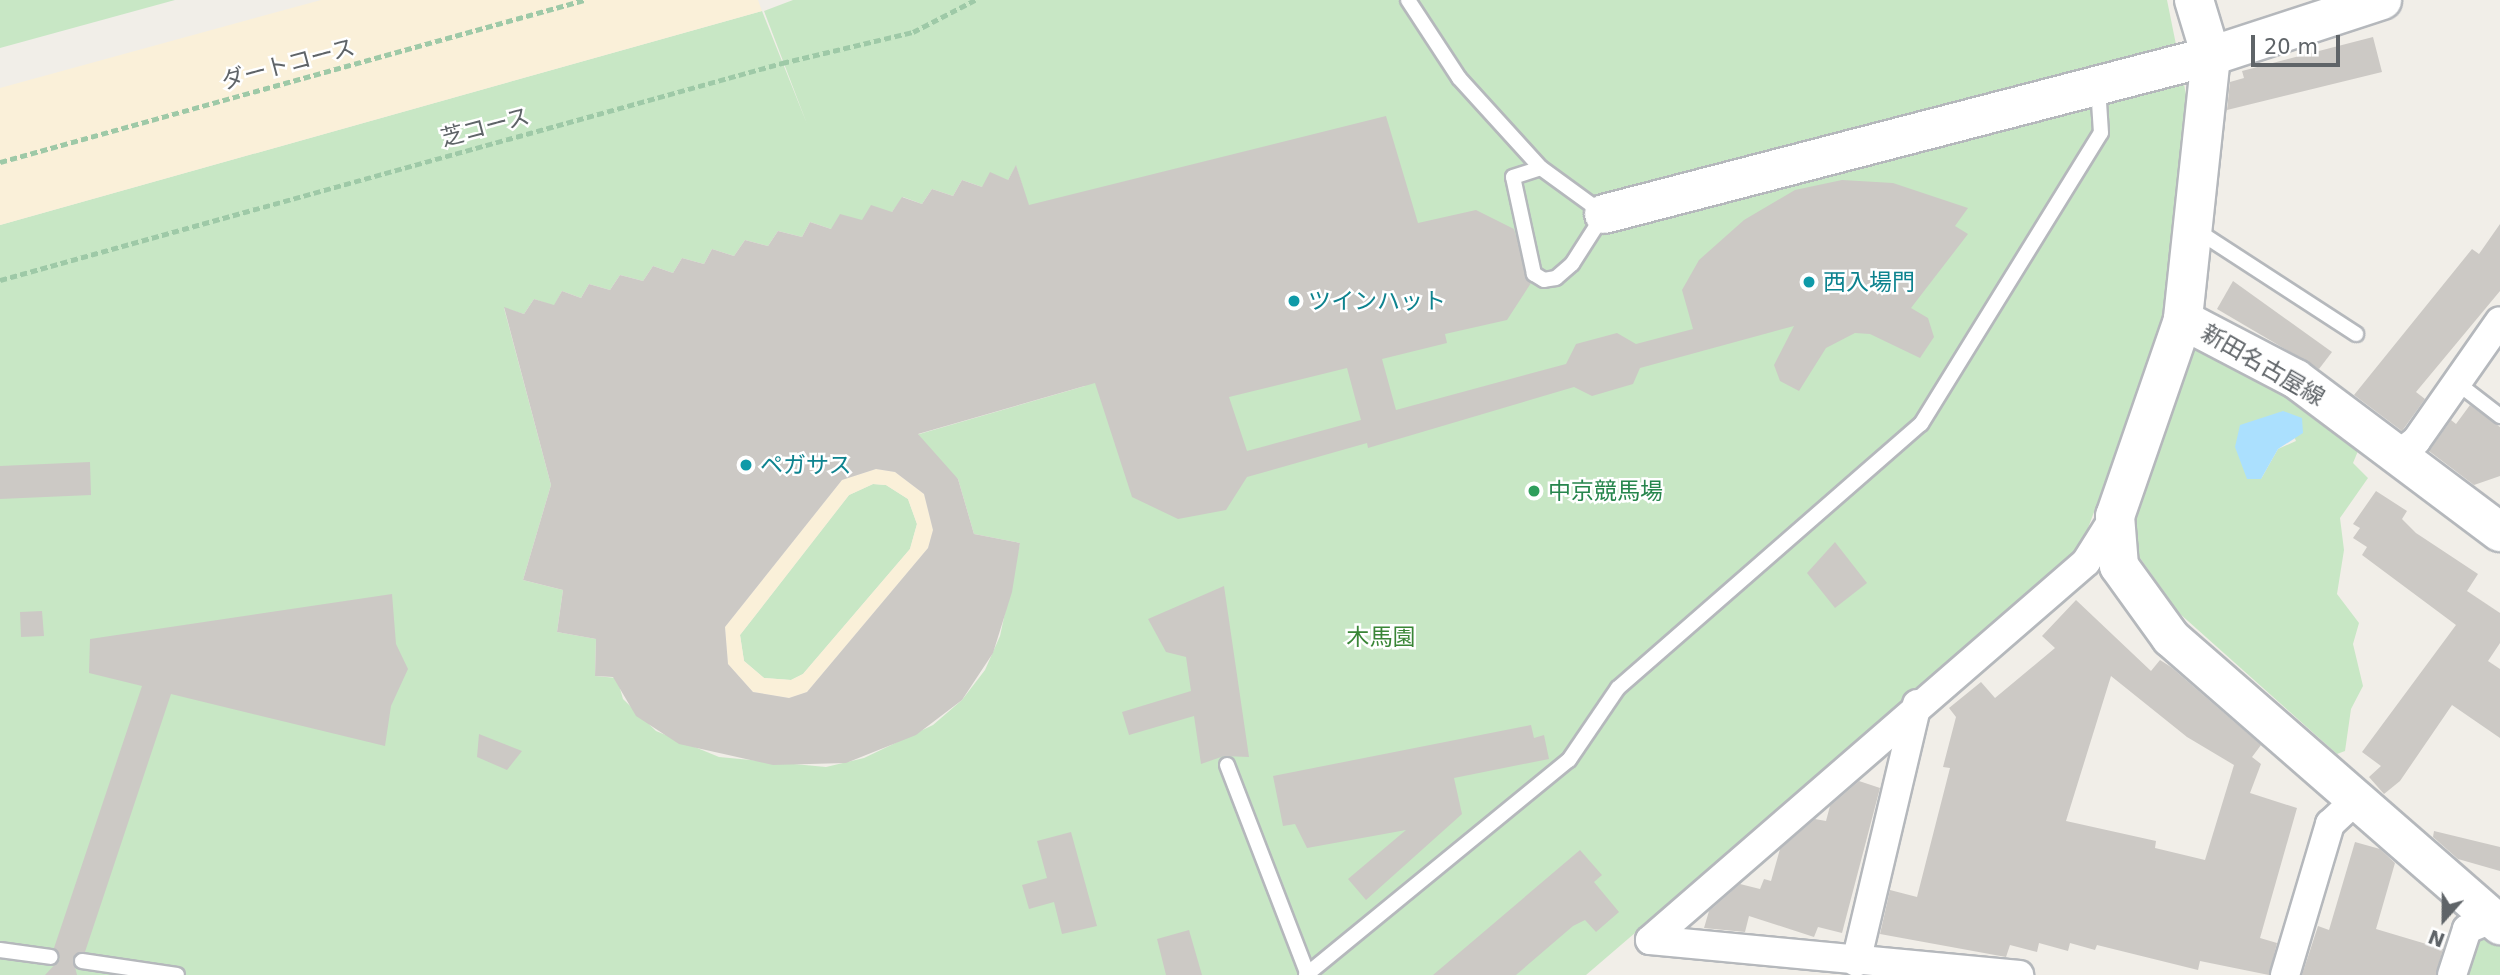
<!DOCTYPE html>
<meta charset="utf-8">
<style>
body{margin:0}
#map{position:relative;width:2500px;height:975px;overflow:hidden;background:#f1eee8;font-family:"DejaVu Sans","Noto Sans JP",sans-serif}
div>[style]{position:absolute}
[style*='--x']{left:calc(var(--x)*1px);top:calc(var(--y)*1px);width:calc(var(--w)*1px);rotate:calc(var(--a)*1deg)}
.green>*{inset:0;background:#c8e7c5}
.sand>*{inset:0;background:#faf0d9}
.water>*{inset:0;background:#abe0fe}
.building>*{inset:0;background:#ccc9c5}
.path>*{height:4.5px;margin-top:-2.25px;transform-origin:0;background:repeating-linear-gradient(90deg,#9ec9a7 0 7px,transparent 0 10.5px)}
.roads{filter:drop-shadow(2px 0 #b5b8bc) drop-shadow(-2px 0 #b5b8bc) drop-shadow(0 2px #b5b8bc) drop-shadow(0 -2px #b5b8bc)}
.lane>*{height:14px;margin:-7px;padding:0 7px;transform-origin:7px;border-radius:7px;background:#fff}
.street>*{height:28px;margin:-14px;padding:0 14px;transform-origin:14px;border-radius:14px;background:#fff}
.secondary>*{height:38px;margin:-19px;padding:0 19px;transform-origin:19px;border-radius:19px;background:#fff}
.dots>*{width:19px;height:19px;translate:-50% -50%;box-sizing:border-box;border:4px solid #fff;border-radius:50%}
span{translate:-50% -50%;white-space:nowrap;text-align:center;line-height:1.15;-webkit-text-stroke:5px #fff;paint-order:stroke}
.street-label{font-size:23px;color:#5f6468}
.culture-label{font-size:23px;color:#0d838f}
.left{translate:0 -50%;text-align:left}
.leisure-label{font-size:23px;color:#27864d}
.park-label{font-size:23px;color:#3a8637}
.north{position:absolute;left:2409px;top:884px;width:70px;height:70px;-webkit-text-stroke:5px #fff;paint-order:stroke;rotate:201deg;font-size:19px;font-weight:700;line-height:28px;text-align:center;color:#5f6468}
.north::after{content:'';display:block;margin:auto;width:24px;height:32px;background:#5f6468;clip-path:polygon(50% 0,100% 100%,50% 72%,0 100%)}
.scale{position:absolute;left:2251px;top:35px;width:89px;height:32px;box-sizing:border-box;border:4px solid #5f6468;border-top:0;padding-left:9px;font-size:21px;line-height:24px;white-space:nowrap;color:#5f6468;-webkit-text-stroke:5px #fff;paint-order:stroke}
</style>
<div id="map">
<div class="green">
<i style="clip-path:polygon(0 0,175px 0,0 48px)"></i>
<i style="clip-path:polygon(evenodd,793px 0,2167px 0,2190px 114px,2170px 310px,2079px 552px,1586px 975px,0 975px,0 225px,762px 11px,807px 124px,764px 11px,793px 0,1016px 166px,1085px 386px,902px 439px,958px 479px,974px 534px,1020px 543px,1000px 636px,985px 670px,962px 700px,933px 725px,864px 758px,826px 767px,719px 757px,656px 731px,623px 699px,617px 678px,595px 676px,596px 639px,557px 632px,563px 590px,523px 580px,551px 485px,504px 308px,524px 314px,534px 299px,554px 306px,562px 291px,581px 298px,589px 284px,610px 290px,620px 275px,643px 281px,653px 266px,673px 273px,682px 258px,704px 264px,712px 249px,734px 256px,745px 240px,768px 246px,778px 231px,802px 237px,810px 222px,831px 229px,892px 212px,903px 197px,922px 204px,932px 189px,953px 196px,962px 180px,982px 187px,1008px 180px,1016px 166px)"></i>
<i style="clip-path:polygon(evenodd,2204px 341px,2363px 439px,2353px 463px,2368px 478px,2340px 518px,2344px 550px,2337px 594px,2359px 623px,2353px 644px,2363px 686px,2351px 709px,2345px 751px,2337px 754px,2179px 613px,2135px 551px,2130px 526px,2188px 348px,2204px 341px,2283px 411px,2296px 441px,2278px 449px,2261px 479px,2283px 411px)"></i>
<i style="clip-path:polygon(873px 484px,886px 485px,908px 499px,917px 524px,910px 549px,803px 674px,791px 680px,764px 678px,744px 661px,740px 635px,849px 495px)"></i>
<i style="clip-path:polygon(2487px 933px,2500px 944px,2500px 975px,2464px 975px,2475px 938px)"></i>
</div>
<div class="sand">
<i style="clip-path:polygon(321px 0,758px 0,762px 11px,0 225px,0 88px)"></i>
<i style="clip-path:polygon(evenodd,876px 469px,895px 472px,924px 494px,933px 530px,928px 548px,807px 692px,789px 698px,753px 692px,728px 664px,725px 627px,842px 480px,876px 469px,873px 484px,886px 485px,908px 499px,917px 524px,910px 549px,803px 674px,791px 680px,764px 678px,744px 661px,740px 635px,849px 495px,873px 484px)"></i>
</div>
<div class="water">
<i style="clip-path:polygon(2283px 411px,2302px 418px,2303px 433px,2278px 449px,2261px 479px,2247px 479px,2235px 447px,2240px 425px)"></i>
</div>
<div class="building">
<i style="clip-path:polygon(2373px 37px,2382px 72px,2227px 110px,2230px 82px,2244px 78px,2242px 71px)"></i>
<i style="clip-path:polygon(evenodd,1386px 116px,1418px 223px,1476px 210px,1514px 229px,1531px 283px,1507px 320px,1445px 334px,1447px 343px,1382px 359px,1396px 410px,1566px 364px,1576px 344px,1617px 333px,1636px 344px,1693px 329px,1682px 290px,1699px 260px,1744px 220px,1795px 190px,1842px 180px,1893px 183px,1968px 208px,1955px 226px,1968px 234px,1911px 308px,1928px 318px,1934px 337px,1920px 358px,1870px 334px,1855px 333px,1826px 348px,1799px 391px,1780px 381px,1774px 365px,1794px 326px,1640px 368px,1633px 384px,1592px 396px,1574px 387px,1368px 448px,1367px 443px,1247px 477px,1226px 510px,1178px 519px,1132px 497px,1095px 383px,918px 434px,958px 479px,974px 534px,1020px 543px,1012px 592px,993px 653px,962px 700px,916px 735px,846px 763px,773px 765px,679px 744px,636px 716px,613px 677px,595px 676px,596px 639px,557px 632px,563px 590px,523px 580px,551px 485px,504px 307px,524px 314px,534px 299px,554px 305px,562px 291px,581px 298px,589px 284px,610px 290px,620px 275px,643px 281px,653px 266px,673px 273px,682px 258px,704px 264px,712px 249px,734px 256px,745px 240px,768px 246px,778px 231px,802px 237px,810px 222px,831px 229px,840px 214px,862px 220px,871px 205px,892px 212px,902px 197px,922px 204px,932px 189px,953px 196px,962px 180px,982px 187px,990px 172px,1008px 180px,1016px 165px,1029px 205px,1386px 116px,1347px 368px,1361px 420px,1247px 451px,1229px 397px,1347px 368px,1386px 116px,876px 469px,895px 472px,924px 494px,933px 530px,928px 548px,807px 692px,789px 698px,753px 692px,728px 664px,725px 627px,842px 480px,876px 469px)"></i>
<i style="clip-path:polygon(2500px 224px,2500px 291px,2416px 392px,2425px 399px,2402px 431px,2354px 395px,2472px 249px,2479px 254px)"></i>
<i style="clip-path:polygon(2233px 281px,2332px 352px,2319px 369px,2217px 309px)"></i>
<i style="clip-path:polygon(2470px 405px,2500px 427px,2500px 476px,2474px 485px,2429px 451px,2451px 420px,2456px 424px)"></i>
<i style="clip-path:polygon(90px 462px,91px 495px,0 499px,0 466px)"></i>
<i style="clip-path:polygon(2376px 491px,2407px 511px,2402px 519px,2416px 533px,2478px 574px,2467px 591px,2500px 613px,2500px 643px,2488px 661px,2500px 669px,2500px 738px,2452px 705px,2400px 781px,2384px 794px,2369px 777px,2381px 766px,2362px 752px,2456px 625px,2362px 555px,2367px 547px,2353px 538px,2360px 528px,2353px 524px)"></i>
<i style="clip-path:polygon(1835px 542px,1867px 583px,1835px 608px,1807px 573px)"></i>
<i style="clip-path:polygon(1224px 586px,1249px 757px,1224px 756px,1201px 764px,1194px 716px,1129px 735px,1122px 712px,1191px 691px,1186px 657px,1166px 652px,1148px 619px)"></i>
<i style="clip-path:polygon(392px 594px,396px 644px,408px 669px,391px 706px,385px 746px,171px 694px,85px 952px,73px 959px,77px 975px,45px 975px,60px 959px,54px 948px,142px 686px,89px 673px,90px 639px)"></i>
<i style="clip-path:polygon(evenodd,2076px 600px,2151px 671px,2160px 660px,2171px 667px,2261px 745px,2252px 757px,2261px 764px,2250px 793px,2297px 808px,2260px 938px,2277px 943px,2269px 975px,2200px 961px,2198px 970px,2097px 945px,2095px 950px,2070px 943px,2068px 951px,2039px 943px,2037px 952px,2010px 945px,2006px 957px,1880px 934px,1890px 890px,1917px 897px,1950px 768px,1943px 767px,1956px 717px,1949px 708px,1981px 682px,1995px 698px,2055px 648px,2042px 636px,2076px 600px,2111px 676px,2187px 737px,2234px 765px,2205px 860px,2155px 848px,2156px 841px,2066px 821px,2111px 676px)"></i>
<i style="clip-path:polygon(42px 611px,44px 636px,21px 637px,20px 612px)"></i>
<i style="clip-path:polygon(1531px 725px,1534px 738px,1544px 735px,1549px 759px,1454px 778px,1462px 814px,1366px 900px,1348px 879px,1406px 830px,1307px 848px,1295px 824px,1283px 826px,1273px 776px)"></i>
<i style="clip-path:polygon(479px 734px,522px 751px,507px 770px,477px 757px)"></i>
<i style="clip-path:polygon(1859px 781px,1880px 788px,1842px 933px,1818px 927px,1814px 937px,1749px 916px,1745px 932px,1704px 928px,1709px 911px,1740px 884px,1760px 889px,1764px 879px,1771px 881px,1780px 849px,1815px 819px,1826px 821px,1830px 806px)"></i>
<i style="clip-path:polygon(2434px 831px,2500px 847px,2500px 871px,2458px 859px,2433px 837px)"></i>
<i style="clip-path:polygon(1071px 832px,1097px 926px,1062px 934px,1054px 902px,1029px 909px,1022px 885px,1047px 878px,1037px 841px)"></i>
<i style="clip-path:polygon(2355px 842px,2380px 849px,2395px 863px,2376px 929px,2443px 949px,2436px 975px,2302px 975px,2318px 926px,2329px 930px)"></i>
<i style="clip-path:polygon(1580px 850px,1602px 875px,1594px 882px,1619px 912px,1596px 932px,1585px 920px,1573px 926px,1516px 975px,1433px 975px)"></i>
<i style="clip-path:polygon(1189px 930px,1202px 975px,1166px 975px,1157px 939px)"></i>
</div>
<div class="path">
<i style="--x:0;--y:162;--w:606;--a:-15.5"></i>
<i style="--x:0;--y:280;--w:812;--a:-15.51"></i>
<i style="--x:782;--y:63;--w:135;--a:-13.3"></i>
<i style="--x:913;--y:32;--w:70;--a:-27.3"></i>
</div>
<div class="roads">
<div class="lane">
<i style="--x:1408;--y:0;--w:93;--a:56.8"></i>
<i style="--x:1459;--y:78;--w:122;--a:47.7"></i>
<i style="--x:1541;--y:168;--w:78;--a:36.1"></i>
<i style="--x:1604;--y:214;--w:59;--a:122.6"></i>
<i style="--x:1572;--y:264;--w:21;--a:139"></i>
<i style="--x:1556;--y:278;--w:12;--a:171"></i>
<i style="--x:1544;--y:280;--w:12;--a:-149"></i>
<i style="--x:1534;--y:274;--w:99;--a:-102.2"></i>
<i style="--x:1513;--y:177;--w:29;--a:-18"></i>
<i style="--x:2196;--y:230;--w:191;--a:33"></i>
<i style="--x:2456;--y:382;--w:56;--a:37.7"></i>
<i style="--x:1227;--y:765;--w:222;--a:68.9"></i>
<i style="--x:0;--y:950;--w:51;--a:7.8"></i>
<i style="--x:82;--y:961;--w:96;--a:8.4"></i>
<i style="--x:1306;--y:975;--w:340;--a:-39.3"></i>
<i style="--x:1569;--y:760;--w:87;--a:-55.8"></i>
<i style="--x:1618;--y:688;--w:402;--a:-41.1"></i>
<i style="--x:1921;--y:424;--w:342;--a:-58.3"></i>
<i style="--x:2101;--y:133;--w:46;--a:-93.7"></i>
</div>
<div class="street">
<i style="--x:2400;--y:453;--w:20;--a:-37"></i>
<i style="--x:2416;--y:441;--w:146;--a:-55"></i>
<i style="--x:1650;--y:940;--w:577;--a:-40.92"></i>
<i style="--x:2086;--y:562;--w:54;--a:-57.8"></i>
<i style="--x:1650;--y:940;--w:371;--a:5.4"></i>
<i style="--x:1856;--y:962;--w:265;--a:-76.7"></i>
<i style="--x:2285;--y:975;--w:158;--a:-73.4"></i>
<i style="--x:2330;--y:824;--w:37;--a:-43"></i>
<i style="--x:2452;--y:975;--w:48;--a:-71.9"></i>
<i style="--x:2467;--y:929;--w:27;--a:-22"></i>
</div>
<div class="secondary">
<i style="--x:2194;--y:0;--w:59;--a:73.1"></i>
<i style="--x:2211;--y:56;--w:265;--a:96.1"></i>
<i style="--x:2183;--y:320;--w:207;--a:109.1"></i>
<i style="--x:2115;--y:516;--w:50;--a:85.4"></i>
<i style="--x:2119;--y:566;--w:89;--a:54.2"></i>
<i style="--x:2171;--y:638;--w:437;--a:41.1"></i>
<i style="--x:1604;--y:214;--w:627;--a:-14.59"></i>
<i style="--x:2211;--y:56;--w:180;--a:-18.1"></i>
<i style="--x:2183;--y:320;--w:127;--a:27.6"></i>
<i style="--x:2296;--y:379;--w:255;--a:36.9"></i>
</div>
</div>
<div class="dots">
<i style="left:1809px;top:282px;background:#0f9aa8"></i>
<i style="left:1294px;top:301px;background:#0f9aa8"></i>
<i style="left:746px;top:465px;background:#0f9aa8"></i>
<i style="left:1534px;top:491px;background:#2e9e5b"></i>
</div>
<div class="street-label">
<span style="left:288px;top:64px;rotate:-15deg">ダートコース</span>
<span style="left:485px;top:127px;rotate:-15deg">芝コース</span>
<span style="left:2263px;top:365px;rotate:30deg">新田名古屋線</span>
</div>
<div class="culture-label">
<span class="left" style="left:1823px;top:282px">西入場門</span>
<span class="left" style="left:1308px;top:301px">ツインハット</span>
<span class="left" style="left:760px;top:465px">ペガサス</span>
</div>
<div class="leisure-label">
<span class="left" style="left:1548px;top:491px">中京競馬場</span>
</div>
<div class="park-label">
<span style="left:1381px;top:637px">木馬園</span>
</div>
<div class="north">N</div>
<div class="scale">20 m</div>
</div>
